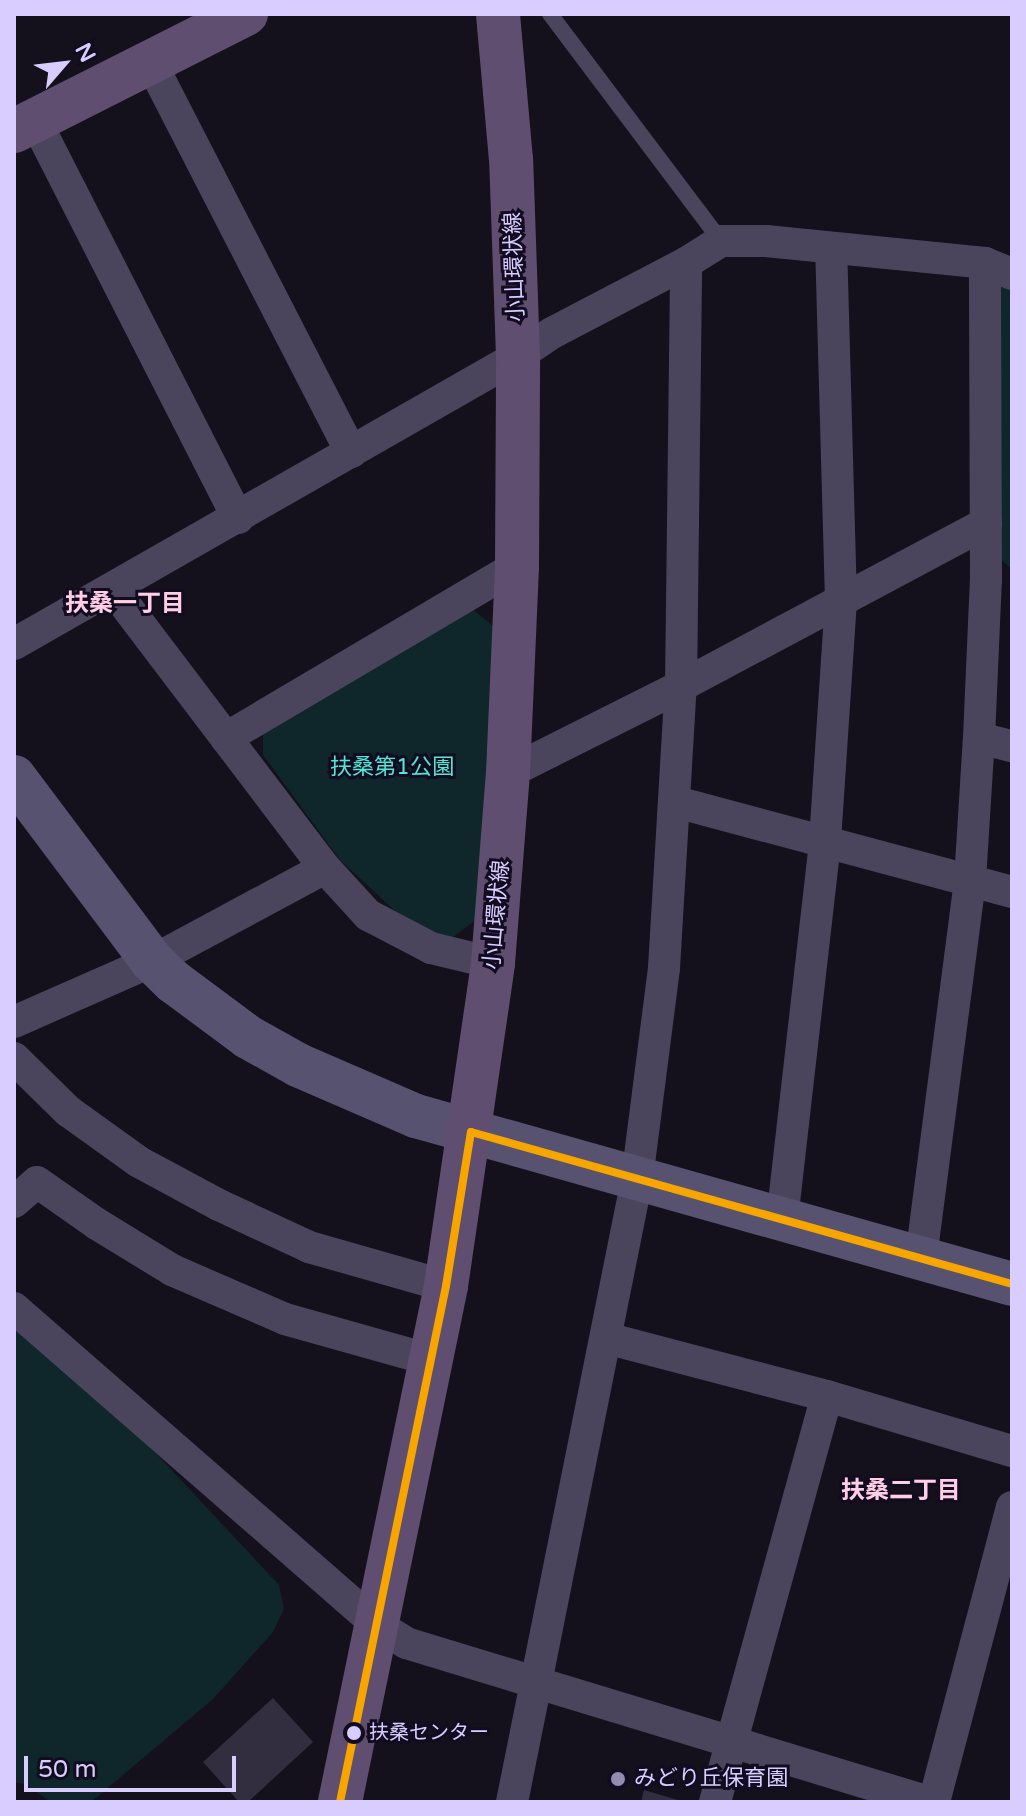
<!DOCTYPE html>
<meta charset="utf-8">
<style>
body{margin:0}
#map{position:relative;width:1026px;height:1816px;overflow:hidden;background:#14111c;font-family:"Varela Round","Noto Sans JP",sans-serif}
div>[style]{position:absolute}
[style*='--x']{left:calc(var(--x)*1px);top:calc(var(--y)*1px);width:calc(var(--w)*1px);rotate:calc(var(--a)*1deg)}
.green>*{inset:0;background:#0f262a}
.building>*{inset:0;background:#332e3f}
.lane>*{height:16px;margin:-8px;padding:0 8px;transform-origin:8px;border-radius:8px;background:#4a455d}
.street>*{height:32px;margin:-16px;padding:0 16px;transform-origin:16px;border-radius:16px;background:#4a455d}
.secondary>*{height:44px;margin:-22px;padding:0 22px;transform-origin:22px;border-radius:22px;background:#575270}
.primary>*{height:44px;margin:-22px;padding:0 22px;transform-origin:22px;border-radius:22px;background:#5f4e6f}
.bus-1>*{height:8px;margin:-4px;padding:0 4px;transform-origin:4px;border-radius:4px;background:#f7a600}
.dots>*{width:22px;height:22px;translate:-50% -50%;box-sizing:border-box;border:4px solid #120c21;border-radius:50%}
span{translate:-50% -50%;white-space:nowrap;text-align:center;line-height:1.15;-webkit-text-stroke:6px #120c21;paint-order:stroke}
.bus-label{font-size:20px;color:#d9ccff}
.left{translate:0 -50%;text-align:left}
.street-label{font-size:22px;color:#d9ccff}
.park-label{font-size:22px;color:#51e6d6}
.poi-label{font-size:22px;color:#d9ccff}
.neighbourhood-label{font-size:24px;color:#ffcee6;font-weight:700}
.frame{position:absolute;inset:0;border:16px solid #d9ccff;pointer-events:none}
.north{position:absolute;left:24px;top:24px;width:80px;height:80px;-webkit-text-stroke:6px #120c21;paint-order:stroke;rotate:62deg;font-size:22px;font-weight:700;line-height:32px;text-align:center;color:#d9ccff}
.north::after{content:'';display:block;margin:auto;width:28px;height:36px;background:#d9ccff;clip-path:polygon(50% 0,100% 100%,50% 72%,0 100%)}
.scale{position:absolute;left:24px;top:1756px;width:212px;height:36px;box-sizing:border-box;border:4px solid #d9ccff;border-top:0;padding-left:10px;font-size:24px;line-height:28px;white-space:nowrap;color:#d9ccff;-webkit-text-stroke:6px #120c21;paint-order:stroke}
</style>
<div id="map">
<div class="green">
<i style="clip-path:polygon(1003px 280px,1012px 284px,1012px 570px,997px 555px,996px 289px)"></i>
<i style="clip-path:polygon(472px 609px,498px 630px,476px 920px,449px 940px,395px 911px,340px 860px,263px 755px,263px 732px)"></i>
<i style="clip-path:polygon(14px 1307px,54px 1344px,279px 1585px,284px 1609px,273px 1632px,213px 1699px,91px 1802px,51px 1802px,24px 1784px,14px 1782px)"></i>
</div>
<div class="building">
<i style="clip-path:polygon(273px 1698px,313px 1742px,248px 1802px,239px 1802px,203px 1762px)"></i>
<i style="clip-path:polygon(644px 1790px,681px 1801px,681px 1802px,641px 1802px)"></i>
</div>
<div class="lane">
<i style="--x:550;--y:14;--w:284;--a:53"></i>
</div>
<div class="street">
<i style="--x:150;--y:61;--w:440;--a:62.8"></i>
<i style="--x:35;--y:120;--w:447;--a:63"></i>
<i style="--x:113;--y:589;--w:350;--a:52.8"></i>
<i style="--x:325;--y:868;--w:64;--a:47.5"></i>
<i style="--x:368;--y:915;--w:71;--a:27.6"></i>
<i style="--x:431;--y:948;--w:64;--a:13.6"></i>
<i style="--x:14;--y:644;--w:580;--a:-29.74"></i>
<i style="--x:518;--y:356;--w:41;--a:-34.1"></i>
<i style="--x:552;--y:333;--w:151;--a:-27.6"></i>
<i style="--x:686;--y:263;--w:41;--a:-32.2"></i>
<i style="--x:721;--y:241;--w:45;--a:0"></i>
<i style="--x:766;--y:241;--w:220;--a:5.7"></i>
<i style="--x:985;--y:263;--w:29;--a:22"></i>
<i style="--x:226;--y:738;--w:338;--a:-30.6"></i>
<i style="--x:979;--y:738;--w:34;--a:14"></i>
<i style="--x:508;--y:773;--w:194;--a:-26.7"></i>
<i style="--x:681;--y:686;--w:346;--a:-28.1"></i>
<i style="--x:676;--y:802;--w:348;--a:15"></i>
<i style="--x:14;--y:1022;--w:151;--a:-23.8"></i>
<i style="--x:152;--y:961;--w:196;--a:-28.3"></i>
<i style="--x:14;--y:1058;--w:76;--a:44.5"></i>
<i style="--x:68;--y:1111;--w:87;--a:35.7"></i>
<i style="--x:139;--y:1162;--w:91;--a:28.3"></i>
<i style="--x:219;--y:1205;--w:99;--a:25"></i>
<i style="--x:309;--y:1247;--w:142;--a:15.9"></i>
<i style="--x:14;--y:1202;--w:30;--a:-41"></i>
<i style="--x:37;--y:1182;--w:73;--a:35"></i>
<i style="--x:97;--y:1224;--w:88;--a:31.5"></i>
<i style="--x:172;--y:1270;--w:123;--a:23.4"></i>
<i style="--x:285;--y:1319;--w:152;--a:15.7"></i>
<i style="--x:782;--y:1220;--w:381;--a:-83.5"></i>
<i style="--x:825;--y:841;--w:241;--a:-86.2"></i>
<i style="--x:841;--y:601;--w:353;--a:-91.6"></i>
<i style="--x:921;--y:1258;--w:381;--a:-82.6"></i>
<i style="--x:970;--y:880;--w:142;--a:-86.4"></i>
<i style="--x:979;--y:738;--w:158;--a:-87.5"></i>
<i style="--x:986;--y:580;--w:317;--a:-90.2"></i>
<i style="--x:14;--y:1308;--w:481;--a:41.1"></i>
<i style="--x:376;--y:1624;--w:36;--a:32"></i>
<i style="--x:406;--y:1643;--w:547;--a:16.91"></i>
<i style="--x:606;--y:1338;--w:228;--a:14.7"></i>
<i style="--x:827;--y:1396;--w:193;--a:16.6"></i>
<i style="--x:512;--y:1802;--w:635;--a:-78.65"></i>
<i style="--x:637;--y:1179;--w:213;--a:-82.7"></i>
<i style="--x:664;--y:968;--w:283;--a:-86.6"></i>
<i style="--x:681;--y:686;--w:423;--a:-89.3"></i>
<i style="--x:715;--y:1802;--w:421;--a:-74.6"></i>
<i style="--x:934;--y:1802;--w:305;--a:-75.2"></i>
</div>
<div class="secondary">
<i style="--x:14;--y:777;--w:230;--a:53.1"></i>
<i style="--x:152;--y:961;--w:30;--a:44"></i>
<i style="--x:174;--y:982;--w:92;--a:36.6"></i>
<i style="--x:248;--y:1037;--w:57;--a:29.2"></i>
<i style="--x:298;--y:1065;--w:129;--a:23.4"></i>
<i style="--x:416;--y:1116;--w:619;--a:15.74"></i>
</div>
<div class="primary">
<i style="--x:14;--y:131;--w:260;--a:-26.8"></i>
<i style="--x:340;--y:1802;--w:527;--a:-78.39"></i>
<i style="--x:446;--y:1286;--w:326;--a:-81.7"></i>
<i style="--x:493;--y:963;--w:191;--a:-85.5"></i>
<i style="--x:508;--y:773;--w:207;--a:-87.5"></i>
<i style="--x:517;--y:566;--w:210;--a:-89.7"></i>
<i style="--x:518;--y:356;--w:196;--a:-92"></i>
<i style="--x:511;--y:160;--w:147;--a:-95.1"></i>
</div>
<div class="bus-1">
<i style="--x:471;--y:1132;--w:562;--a:15.69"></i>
<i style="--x:340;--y:1802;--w:527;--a:-78.39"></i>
<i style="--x:446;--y:1286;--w:156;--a:-80.8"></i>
</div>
<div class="dots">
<i style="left:354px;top:1733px;background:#d9ccff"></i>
<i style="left:618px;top:1779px;background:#948bb0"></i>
</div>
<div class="bus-label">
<span class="left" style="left:369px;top:1733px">扶桑センター</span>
</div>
<div class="street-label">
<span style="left:515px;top:267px;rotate:-92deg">小山環状線</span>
<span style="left:497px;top:915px;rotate:-85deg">小山環状線</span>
</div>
<div class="park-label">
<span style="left:392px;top:768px">扶桑第1公園</span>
</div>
<div class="poi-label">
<span class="left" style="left:634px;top:1779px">みどり丘保育園</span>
</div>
<div class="neighbourhood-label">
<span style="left:125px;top:604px">扶桑一丁目</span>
<span style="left:901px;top:1491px">扶桑二丁目</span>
</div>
<div class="frame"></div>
<div class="north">N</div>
<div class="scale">50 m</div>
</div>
